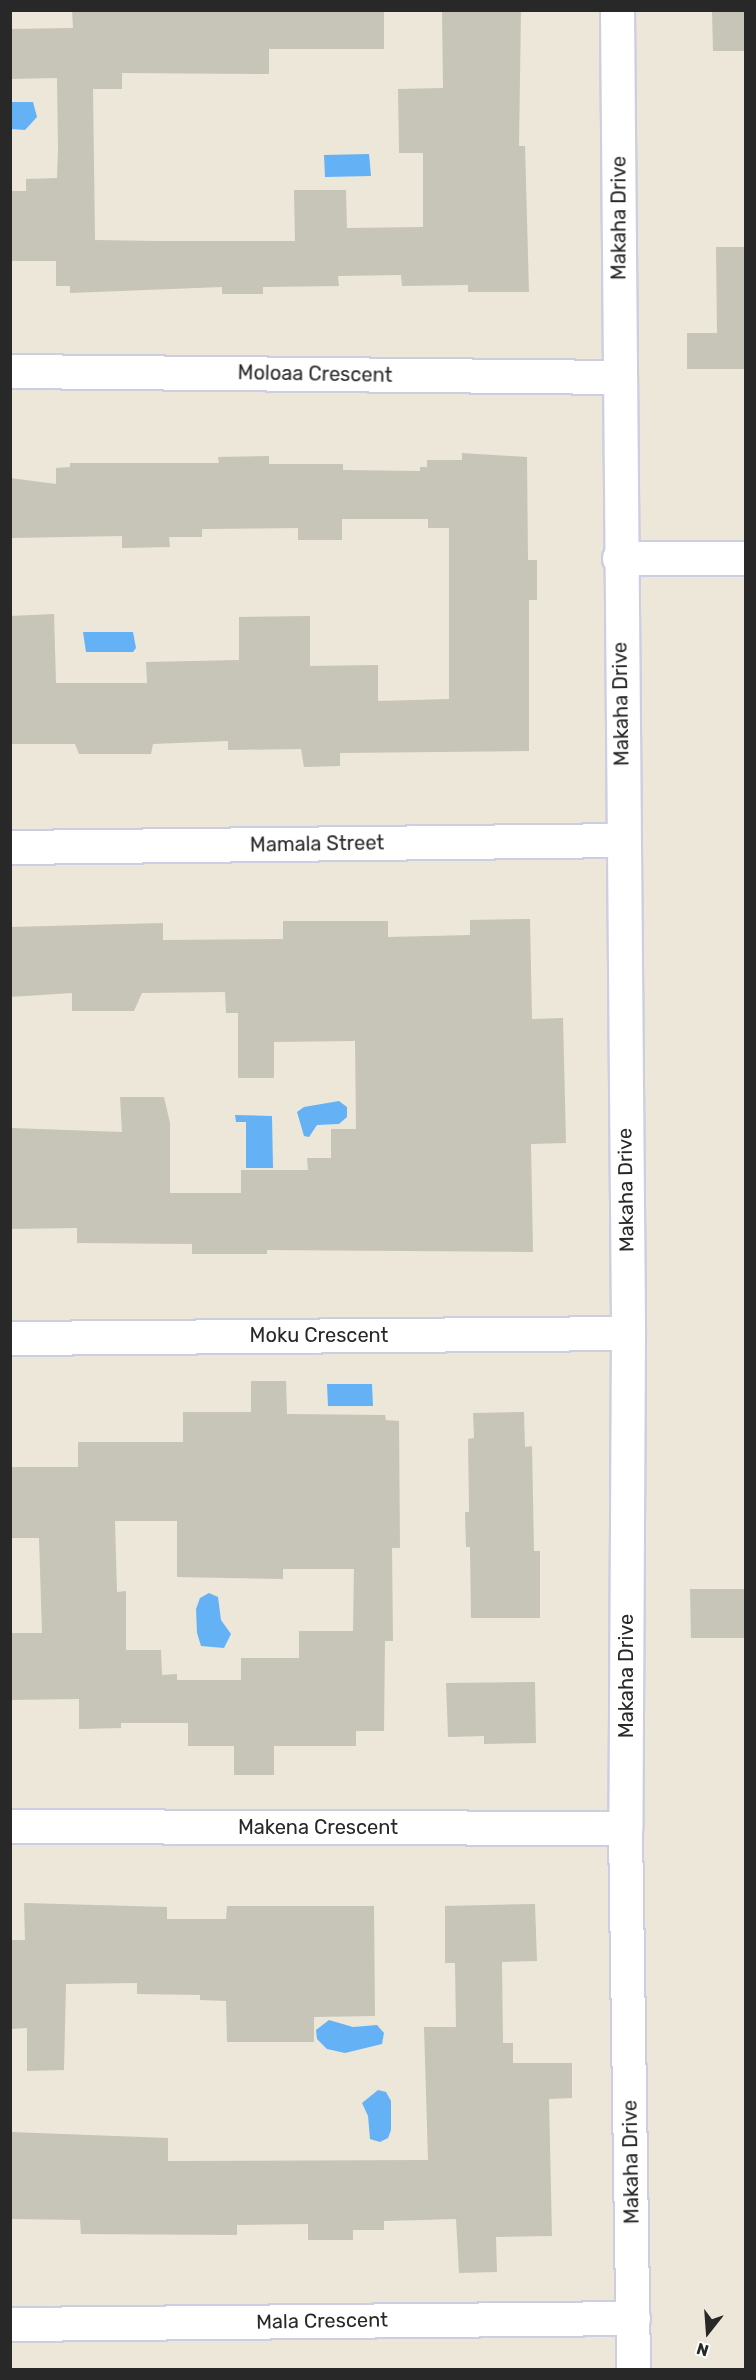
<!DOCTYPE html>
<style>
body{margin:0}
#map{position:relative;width:756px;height:2380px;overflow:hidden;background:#ece7d8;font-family:Rubik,sans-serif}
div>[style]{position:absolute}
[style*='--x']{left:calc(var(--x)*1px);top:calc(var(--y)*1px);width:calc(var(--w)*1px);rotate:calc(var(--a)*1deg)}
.water>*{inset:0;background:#64b2f5}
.building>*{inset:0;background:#c7c4b8}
.roads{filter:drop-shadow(2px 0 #cecee2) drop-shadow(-2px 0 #cecee2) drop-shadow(0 2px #cecee2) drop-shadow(0 -2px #cecee2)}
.street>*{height:33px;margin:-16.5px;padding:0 16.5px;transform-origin:16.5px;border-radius:16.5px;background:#fff}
span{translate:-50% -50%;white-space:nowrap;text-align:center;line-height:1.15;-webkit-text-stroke:4.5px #fff;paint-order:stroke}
.street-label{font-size:20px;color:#282828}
.frame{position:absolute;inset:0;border:12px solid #282828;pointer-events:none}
.north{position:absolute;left:678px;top:2302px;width:60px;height:60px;-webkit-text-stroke:4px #fff;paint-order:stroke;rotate:197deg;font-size:16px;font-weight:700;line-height:24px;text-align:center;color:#282828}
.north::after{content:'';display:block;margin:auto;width:21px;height:27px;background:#282828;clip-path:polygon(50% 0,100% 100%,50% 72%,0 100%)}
</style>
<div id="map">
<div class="water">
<i style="clip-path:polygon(11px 102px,33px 102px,37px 117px,25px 130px,11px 129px)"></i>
<i style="clip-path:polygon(369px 154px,371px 176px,325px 177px,324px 155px)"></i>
<i style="clip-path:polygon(83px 632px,133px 632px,136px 648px,133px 652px,86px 652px)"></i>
<i style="clip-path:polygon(339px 1101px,347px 1107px,347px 1117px,339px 1124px,317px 1125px,309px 1137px,304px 1136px,297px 1112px,304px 1107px)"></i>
<i style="clip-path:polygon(235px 1115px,272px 1116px,273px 1168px,246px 1168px,246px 1122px,236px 1122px)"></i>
<i style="clip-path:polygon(327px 1384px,372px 1384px,373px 1406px,328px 1406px)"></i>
<i style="clip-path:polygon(209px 1593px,218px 1597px,221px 1620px,231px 1634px,224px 1648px,201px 1646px,197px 1633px,196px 1609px,200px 1598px)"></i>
<i style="clip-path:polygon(329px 2020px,353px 2027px,377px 2025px,384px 2033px,382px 2044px,345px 2053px,327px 2049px,317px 2039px,316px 2030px)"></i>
<i style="clip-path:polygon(378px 2090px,386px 2092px,391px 2101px,391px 2130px,388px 2138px,380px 2142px,370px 2139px,368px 2116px,362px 2103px)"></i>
</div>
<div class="building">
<i style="clip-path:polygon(72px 10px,384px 10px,384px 49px,269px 49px,269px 74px,122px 73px,122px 89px,93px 89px,95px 240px,156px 241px,295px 241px,294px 190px,346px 190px,347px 228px,423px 227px,423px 153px,399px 153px,398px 89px,443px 88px,442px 10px,521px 10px,519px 146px,525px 146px,529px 292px,468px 292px,468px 285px,402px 286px,401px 275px,338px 276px,339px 286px,263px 287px,263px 294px,222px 294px,222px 287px,70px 293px,70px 286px,56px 286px,56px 261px,10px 261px,10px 191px,26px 191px,26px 179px,57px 178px,58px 149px,57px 78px,10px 79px,10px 29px,73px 28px)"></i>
<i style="clip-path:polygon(712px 10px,746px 10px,746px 51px,713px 51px)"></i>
<i style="clip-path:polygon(716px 247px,746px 247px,746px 369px,687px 369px,687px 333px,717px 333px)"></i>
<i style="clip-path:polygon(462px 453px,527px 457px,528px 560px,537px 560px,537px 600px,529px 600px,529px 751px,340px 753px,340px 766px,304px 767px,301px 749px,228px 750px,228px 741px,153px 744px,151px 754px,79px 754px,75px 744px,10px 744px,10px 616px,54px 614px,56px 683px,147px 683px,146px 662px,239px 660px,239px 617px,310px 616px,310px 666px,378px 665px,378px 701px,449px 699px,449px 528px,428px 528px,428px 519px,342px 519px,342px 540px,298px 540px,298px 528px,202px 529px,202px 537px,169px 537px,170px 547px,122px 548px,122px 536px,10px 538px,10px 478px,56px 484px,56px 468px,70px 467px,70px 463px,219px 463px,218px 457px,269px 456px,269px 464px,343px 464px,343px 470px,420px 471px,420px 467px,427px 467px,427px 460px,462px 460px)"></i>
<i style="clip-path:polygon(530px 919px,532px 1019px,563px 1018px,566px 1143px,531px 1144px,533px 1252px,267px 1250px,267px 1254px,192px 1254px,192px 1244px,77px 1243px,77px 1228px,10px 1229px,12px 1128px,122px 1132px,120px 1097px,164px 1097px,170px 1123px,170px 1193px,241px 1193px,241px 1170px,308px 1170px,307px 1158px,331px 1158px,331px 1129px,356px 1129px,355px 1041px,274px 1042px,274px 1078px,238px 1078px,238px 1013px,226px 1013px,225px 992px,142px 993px,134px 1011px,72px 1011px,72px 993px,10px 997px,10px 927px,163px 923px,163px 940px,283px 939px,283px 921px,388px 921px,388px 937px,470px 935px,470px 920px)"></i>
<i style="clip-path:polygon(evenodd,251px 1381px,286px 1381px,287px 1414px,385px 1415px,386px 1420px,399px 1421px,400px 1548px,392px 1548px,393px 1641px,385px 1641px,384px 1731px,356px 1731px,356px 1746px,274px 1746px,274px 1775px,234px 1775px,234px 1746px,188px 1746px,188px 1723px,121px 1723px,121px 1728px,79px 1729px,79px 1699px,10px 1700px,10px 1633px,42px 1633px,39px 1538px,10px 1538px,10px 1467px,78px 1467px,78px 1442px,183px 1442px,183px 1412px,251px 1412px,251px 1381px,115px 1521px,177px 1521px,177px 1577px,283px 1579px,283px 1569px,354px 1569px,353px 1631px,299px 1631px,299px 1658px,241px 1658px,241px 1680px,177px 1680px,177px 1674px,162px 1675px,161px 1650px,126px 1650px,126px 1591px,117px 1592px,115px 1521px)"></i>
<i style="clip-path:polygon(524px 1412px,525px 1447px,532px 1446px,534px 1551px,540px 1551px,540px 1618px,471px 1618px,470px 1547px,466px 1547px,465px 1512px,469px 1512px,468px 1439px,474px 1438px,473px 1413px)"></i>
<i style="clip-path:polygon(690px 1589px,746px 1589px,746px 1638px,691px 1638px)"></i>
<i style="clip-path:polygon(535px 1682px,536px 1743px,484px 1744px,484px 1736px,448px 1737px,446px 1683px)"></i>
<i style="clip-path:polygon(24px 1903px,167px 1907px,167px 1919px,226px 1919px,227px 1906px,374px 1906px,375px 2016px,314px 2017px,314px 2042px,227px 2042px,226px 2001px,200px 2000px,200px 1995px,137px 1994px,137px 1983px,66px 1984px,64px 2070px,27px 2071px,27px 2028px,10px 2029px,10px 1940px,25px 1940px)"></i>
<i style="clip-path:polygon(535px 1904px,537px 1961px,502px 1962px,503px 2043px,513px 2043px,513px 2063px,572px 2063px,572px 2098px,549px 2099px,552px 2236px,496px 2237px,497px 2272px,459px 2273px,456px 2219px,384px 2221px,384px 2230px,353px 2230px,353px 2240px,308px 2240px,308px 2224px,237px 2225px,237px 2235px,81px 2234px,80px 2220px,10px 2219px,10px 2132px,168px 2138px,168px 2161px,428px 2160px,424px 2027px,456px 2027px,455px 1963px,445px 1963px,445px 1906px)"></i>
</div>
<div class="roads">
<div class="street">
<i style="--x:617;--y:10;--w:1323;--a:89.52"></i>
<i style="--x:628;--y:1333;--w:495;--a:90.3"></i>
<i style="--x:625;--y:1828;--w:542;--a:89.15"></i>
<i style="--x:10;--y:371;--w:609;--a:0.56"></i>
<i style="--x:619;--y:558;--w:127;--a:0"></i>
<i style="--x:10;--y:847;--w:613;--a:-0.65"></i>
<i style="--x:10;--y:1338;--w:618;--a:-0.46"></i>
<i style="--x:10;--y:1826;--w:615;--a:0.19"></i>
<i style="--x:10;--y:2324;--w:623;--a:-0.55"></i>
</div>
</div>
<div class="street-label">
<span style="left:619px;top:218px;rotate:-90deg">Makaha Drive</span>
<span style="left:315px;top:374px;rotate:1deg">Moloaa Crescent</span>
<span style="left:621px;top:704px;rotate:-91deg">Makaha Drive</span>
<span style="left:317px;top:844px;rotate:-1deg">Mamala Street</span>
<span style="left:626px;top:1190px;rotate:-91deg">Makaha Drive</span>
<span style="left:319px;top:1335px">Moku Crescent</span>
<span style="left:626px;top:1676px;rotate:-90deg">Makaha Drive</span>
<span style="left:318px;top:1827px">Makena Crescent</span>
<span style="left:631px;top:2162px;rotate:-91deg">Makaha Drive</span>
<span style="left:322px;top:2321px;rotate:-1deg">Mala Crescent</span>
</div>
<div class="frame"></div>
<div class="north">N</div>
</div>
